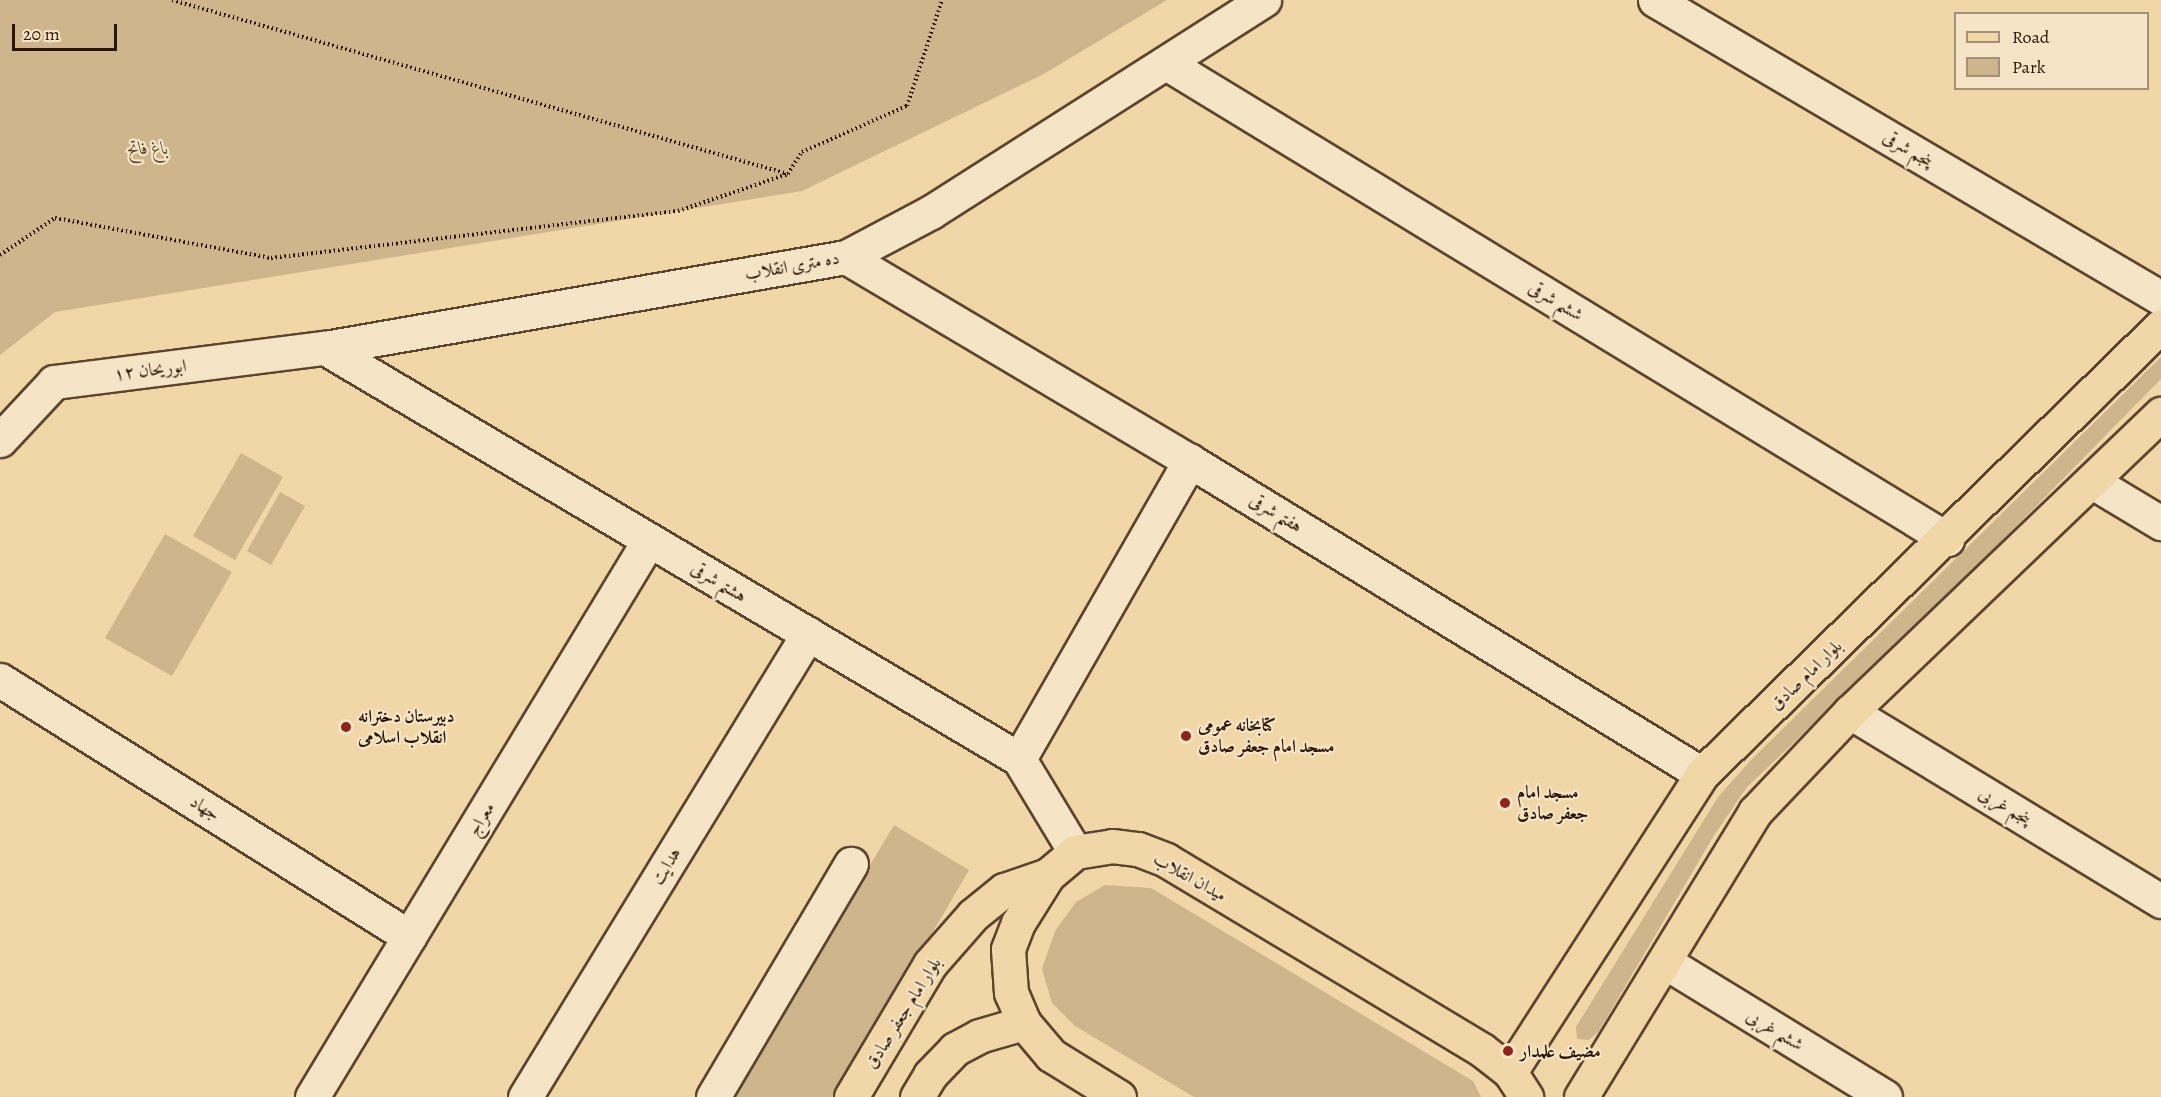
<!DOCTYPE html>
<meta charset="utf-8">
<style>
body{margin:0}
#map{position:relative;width:2161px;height:1097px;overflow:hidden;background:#f1d6a8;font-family:Alegreya,Amiri,serif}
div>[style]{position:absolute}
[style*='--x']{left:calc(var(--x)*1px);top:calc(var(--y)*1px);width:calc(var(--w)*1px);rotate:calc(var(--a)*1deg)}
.green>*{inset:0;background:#cfb58c}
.path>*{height:4px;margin-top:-2px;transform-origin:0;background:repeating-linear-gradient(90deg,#2b1505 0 1.5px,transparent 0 4.5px)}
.roads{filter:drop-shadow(2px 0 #5c452e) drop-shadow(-2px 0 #5c452e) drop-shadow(0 2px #5c452e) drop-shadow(0 -2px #5c452e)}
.minor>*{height:33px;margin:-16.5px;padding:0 16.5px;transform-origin:16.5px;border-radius:16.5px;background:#f6e4c6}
.major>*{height:33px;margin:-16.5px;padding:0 16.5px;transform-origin:16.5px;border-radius:16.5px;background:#f1d6a8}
.dots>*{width:16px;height:16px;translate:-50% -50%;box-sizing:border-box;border:3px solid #f6e4c6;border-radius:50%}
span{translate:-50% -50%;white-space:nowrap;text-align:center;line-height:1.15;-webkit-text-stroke:4.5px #f6e4c6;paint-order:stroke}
.park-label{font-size:18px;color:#5c452e;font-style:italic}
.street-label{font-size:18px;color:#2b1505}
.poi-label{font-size:18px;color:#2b1505;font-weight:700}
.left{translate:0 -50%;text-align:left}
.legend{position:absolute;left:1954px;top:12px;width:195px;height:78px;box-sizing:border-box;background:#f6e4c6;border:2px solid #a59179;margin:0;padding:8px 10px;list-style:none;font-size:18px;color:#2b1505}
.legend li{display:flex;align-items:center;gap:12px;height:30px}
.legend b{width:30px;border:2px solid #a59179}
.scale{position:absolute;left:12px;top:24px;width:105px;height:27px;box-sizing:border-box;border:3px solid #2b1505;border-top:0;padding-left:8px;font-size:18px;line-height:21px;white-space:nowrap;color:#2b1505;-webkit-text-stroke:4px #f6e4c6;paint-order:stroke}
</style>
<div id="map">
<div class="green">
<i style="clip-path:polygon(0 0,1167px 0,1042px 75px,802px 191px,55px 312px,0 355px)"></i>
<i style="clip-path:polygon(2161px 357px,2161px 379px,1942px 602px,1747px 787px,1713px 837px,1599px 1031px,1589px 1040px,1577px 1039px,1576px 1027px,1718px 797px,1752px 759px)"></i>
<i style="clip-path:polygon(241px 453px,283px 477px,235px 560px,193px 536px)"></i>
<i style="clip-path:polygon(280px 492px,305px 506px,271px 565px,247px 551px)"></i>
<i style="clip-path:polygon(165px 534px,232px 572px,172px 676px,105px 638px)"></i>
<i style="clip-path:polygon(894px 825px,969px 870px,837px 1097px,732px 1097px)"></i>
<i style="clip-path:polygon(1105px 885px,1151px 888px,1473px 1081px,1481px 1097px,1194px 1097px,1075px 1026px,1052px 1003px,1042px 969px,1055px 931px,1076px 902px)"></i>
</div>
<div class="path">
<i style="--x:172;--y:0;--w:640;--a:15.77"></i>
<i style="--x:788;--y:174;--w:26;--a:-58"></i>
<i style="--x:802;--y:152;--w:115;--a:-23.7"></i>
<i style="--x:907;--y:106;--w:112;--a:-71.7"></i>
<i style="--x:0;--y:255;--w:66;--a:-33.9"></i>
<i style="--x:55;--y:218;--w:220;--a:10.5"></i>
<i style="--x:271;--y:258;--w:410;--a:-6.6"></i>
<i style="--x:678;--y:211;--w:116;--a:-18.6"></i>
</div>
<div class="roads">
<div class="minor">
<i style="--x:1655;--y:0;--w:587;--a:30.5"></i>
<i style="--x:1166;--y:63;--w:915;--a:31.36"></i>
<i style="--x:846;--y:257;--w:400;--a:30.7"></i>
<i style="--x:1190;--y:461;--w:600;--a:31.44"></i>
<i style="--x:325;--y:348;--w:807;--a:30.63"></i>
<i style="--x:1019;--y:759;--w:109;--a:58.9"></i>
<i style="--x:0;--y:440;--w:79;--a:-47"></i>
<i style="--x:54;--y:382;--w:273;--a:-7.2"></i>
<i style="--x:325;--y:348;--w:529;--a:-9.91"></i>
<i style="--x:846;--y:257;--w:96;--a:-27.9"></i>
<i style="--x:931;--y:212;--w:395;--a:-32.5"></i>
<i style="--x:2091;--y:481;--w:82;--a:31"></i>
<i style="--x:0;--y:680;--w:483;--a:32.1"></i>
<i style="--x:1850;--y:712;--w:364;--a:31.3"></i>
<i style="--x:1019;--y:759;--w:344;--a:-60.2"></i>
<i style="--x:1665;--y:962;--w:258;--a:31.5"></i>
<i style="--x:312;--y:1097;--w:651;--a:-58.82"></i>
<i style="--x:525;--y:1097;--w:543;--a:-58.57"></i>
<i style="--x:713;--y:1097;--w:271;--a:-59.4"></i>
</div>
<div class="major">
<i style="--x:1510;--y:1072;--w:354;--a:-57.2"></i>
<i style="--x:1702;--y:774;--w:641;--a:-44.31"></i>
<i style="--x:851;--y:1097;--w:155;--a:-59.3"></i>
<i style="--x:930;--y:964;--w:65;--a:-48.7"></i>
<i style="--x:973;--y:915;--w:40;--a:-39"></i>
<i style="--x:1004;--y:890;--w:46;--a:-18.8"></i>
<i style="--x:917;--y:1097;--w:26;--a:-59"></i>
<i style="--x:930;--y:1075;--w:36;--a:-46"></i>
<i style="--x:955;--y:1049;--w:27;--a:-28"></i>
<i style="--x:979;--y:1036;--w:47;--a:-16.1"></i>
<i style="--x:1119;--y:1097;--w:80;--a:-148.3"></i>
<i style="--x:1051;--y:1055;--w:42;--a:-130.2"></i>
<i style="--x:1024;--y:1023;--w:33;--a:-113"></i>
<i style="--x:1011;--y:993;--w:44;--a:-93.9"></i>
<i style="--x:1008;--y:949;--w:28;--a:-69"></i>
<i style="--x:1018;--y:923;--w:57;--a:-58"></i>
<i style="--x:1048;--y:875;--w:35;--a:-40"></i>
<i style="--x:1075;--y:852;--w:37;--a:-9"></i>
<i style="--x:1112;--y:846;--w:26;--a:7"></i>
<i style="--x:1138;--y:849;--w:30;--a:21"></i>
<i style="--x:1166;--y:860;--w:369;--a:31"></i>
<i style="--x:1482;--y:1050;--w:36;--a:38"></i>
<i style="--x:1510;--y:1072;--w:30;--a:57"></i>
<i style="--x:1581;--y:1097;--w:334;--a:-58.6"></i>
<i style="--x:1755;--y:812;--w:138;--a:-46.5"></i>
<i style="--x:1850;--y:712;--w:431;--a:-43.8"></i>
</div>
</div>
<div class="dots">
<i style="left:346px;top:727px;background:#8f2418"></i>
<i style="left:1186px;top:736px;background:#8f2418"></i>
<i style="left:1505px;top:803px;background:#8f2418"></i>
<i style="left:1508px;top:1051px;background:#8f2418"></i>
</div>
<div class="park-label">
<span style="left:148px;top:148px">باغ فاتح</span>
</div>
<div class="street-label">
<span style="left:1908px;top:149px;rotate:31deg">پنجم شرقی</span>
<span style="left:792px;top:266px;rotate:-10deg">ده متری انقلاب</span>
<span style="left:1556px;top:301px;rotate:31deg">ششم شرقی</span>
<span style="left:150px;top:370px;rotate:-7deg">ابوریحان ۱۲</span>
<span style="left:1276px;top:513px;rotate:31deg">هفتم شرقی</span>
<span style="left:719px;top:582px;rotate:31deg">هشتم شرقی</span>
<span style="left:1806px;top:675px;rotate:-44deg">بلوار امام صادق</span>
<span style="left:2005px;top:806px;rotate:31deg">پنجم غربی</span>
<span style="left:205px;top:808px;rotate:32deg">جهاد</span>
<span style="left:481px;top:819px;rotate:-59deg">معراج</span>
<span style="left:666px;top:866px;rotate:-59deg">هدایت</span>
<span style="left:1190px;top:877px;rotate:29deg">میدان انقلاب</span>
<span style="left:903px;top:1013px;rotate:-58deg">بلوار امام جعفر صادق</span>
<span style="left:1775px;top:1030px;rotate:31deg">ششم غربی</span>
</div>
<div class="poi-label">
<span class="left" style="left:358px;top:727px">دبیرستان دخترانه<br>انقلاب اسلامی</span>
<span class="left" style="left:1198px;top:736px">کتابخانه عمومی<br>مسجد امام جعفر صادق</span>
<span class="left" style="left:1517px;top:803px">مسجد امام<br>جعفر صادق</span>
<span class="left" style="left:1520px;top:1051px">مضیف علمدار</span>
</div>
<ul class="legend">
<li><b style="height:8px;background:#f1d6a8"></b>Road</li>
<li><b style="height:16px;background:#cfb58c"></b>Park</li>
</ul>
<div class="scale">20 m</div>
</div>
